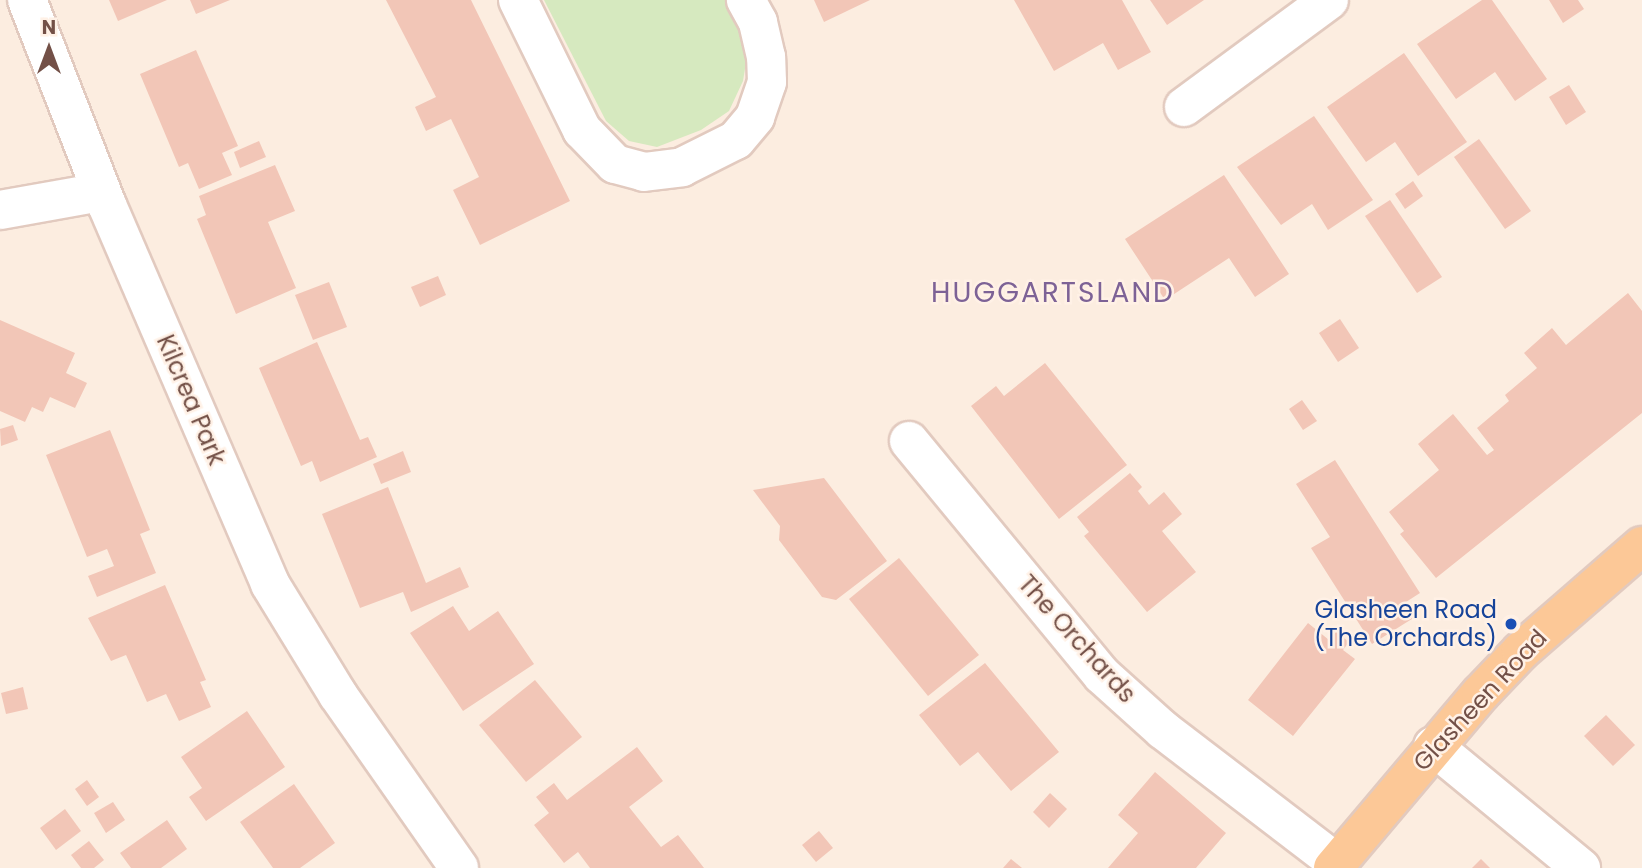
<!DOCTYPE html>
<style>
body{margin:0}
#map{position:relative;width:1642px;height:868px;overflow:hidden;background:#fcede0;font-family:Poppins,sans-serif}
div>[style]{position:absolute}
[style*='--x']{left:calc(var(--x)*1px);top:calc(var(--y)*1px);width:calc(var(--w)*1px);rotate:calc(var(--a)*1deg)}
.green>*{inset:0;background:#d6e9bf}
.building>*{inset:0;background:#f2c6b7}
.roads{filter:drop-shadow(2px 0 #e2cabf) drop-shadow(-2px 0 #e2cabf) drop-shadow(0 2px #e2cabf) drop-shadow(0 -2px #e2cabf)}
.minor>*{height:38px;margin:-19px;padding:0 19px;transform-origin:19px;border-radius:19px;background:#fff}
.major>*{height:38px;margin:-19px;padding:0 19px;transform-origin:19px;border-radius:19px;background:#fcc897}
.dots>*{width:19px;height:19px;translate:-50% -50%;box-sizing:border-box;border:4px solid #fff1e6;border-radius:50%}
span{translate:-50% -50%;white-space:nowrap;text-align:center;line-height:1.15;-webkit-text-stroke:5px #fff1e6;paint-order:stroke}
.street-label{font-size:24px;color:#735047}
.transit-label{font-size:24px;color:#164399}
.right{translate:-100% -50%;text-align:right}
.quarter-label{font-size:28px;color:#7d6296;letter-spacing:2px}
.north{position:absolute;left:14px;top:14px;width:70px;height:70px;-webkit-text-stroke:5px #fff1e6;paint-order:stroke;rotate:0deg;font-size:19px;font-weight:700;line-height:28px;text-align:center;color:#735047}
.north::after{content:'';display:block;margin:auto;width:24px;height:32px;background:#735047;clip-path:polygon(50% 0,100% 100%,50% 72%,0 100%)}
</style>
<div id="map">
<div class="green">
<i style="clip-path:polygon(544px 0,728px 0,744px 34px,747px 57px,743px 81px,729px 111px,701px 130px,657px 147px,629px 141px,606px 121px)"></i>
</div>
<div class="building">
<i style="clip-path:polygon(109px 0,167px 0,118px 21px)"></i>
<i style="clip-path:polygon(190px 0,230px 0,196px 14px)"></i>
<i style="clip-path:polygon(386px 0,471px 0,570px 201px,480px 245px,453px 190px,479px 177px,451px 119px,426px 131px,415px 107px,436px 97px)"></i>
<i style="clip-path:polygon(814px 0,870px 0,824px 22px)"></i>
<i style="clip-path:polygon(1014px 0,1122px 0,1151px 52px,1118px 70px,1103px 43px,1054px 71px)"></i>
<i style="clip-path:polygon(1150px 0,1204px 0,1167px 25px)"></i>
<i style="clip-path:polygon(1482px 0,1492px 0,1547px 79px,1515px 101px,1495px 72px,1456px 99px,1417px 44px)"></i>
<i style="clip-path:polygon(1549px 0,1578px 0,1584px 9px,1563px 23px)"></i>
<i style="clip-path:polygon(196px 50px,238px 146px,222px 153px,232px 175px,199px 189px,188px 163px,179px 167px,140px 74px)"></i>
<i style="clip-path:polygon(1404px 53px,1467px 142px,1418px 176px,1395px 142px,1366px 162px,1327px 107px)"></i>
<i style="clip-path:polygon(1569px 85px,1586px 112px,1566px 125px,1549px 97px)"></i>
<i style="clip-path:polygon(1314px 116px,1373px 200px,1328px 230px,1312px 204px,1281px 225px,1237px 167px)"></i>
<i style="clip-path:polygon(1479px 139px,1531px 211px,1505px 229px,1454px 157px)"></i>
<i style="clip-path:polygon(259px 141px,266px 157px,240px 168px,234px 152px)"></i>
<i style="clip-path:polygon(275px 165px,295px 211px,268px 222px,296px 288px,236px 314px,197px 219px,206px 215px,199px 196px)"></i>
<i style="clip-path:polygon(1224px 175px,1289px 274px,1255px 297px,1229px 258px,1165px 300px,1125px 239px)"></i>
<i style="clip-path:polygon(1413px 181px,1423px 196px,1405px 209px,1395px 194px)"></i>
<i style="clip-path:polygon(1390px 200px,1442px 277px,1417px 293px,1365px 216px)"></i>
<i style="clip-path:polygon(438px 276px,446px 295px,420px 307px,411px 287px)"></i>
<i style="clip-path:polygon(329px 282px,347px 327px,313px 340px,295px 295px)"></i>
<i style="clip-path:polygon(1628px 293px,1642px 311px,1642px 413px,1436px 578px,1400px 534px,1404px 531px,1389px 512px,1439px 470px,1418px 444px,1453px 414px,1487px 455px,1494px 450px,1477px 428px,1509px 401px,1505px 395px,1537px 368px,1524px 353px,1552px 328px,1566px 345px)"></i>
<i style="clip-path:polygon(1340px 319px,1359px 348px,1338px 362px,1319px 333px)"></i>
<i style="clip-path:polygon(0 320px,75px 353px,66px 373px,87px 383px,75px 408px,50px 397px,43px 412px,32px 407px,25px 422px,0 411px)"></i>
<i style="clip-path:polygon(317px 342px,360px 440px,368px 437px,377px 457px,320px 482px,312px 461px,301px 466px,259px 368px)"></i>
<i style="clip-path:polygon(1045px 363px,1127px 465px,1059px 519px,971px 406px,996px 386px,1004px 396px)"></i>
<i style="clip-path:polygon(1302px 400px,1317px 421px,1303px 430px,1289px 409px)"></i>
<i style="clip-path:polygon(13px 425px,18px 440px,1px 446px,0 429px)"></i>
<i style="clip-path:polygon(110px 430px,150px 530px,140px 534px,156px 573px,97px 597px,88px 576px,114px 566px,107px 549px,87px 557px,46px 455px)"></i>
<i style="clip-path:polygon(403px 451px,411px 472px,381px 484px,373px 464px)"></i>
<i style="clip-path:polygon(1335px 460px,1420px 593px,1406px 602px,1415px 617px,1372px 644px,1311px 548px,1330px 537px,1296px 484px)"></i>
<i style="clip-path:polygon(1130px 473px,1142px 487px,1138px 491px,1149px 505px,1164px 492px,1182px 514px,1162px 531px,1196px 572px,1147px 612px,1084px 536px,1089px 532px,1077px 517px)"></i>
<i style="clip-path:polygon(824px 478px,887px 561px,836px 600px,822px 597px,779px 540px,780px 526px,753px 490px)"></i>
<i style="clip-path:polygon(388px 487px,426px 583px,460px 567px,469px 587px,411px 612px,403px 592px,360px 608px,322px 514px)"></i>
<i style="clip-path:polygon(899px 558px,979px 655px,928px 696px,849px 599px)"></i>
<i style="clip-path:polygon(165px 585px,206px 680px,200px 682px,211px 707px,179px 721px,166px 694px,147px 702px,126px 655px,111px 661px,88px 618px)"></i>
<i style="clip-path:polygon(453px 606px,469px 631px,498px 611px,534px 664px,463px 711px,410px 633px)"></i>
<i style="clip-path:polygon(1308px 623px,1329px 640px,1336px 632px,1349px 642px,1343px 650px,1355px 659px,1293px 736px,1248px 700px)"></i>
<i style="clip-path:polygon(985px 663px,1059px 752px,1011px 791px,978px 752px,960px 766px,919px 715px)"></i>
<i style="clip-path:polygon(535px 680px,582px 737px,526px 782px,479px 725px)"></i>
<i style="clip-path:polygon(23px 687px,28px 709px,6px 714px,1px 693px)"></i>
<i style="clip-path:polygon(247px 711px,285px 767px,206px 821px,189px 797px,202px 788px,181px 757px)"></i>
<i style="clip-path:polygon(1606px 715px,1635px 745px,1613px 766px,1584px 736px)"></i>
<i style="clip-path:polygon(637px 747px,663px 781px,629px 807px,661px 847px,678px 835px,704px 868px,590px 868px,578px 852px,564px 863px,534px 825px,549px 813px,536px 797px,554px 783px,567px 800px)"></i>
<i style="clip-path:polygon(1155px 772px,1226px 833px,1196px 868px,1108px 868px,1138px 833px,1118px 815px)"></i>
<i style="clip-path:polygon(87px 780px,99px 797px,87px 806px,75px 789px)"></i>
<i style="clip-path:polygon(294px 784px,335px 843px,300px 868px,273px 868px,240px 822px)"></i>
<i style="clip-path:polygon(1050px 793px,1067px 809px,1049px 828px,1033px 812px)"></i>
<i style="clip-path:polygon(113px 802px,125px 820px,106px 833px,94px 813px)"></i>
<i style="clip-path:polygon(65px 809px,81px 831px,56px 850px,40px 828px)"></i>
<i style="clip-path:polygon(167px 820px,187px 849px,161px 868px,131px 868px,120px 853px)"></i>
<i style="clip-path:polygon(819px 831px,833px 848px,816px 862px,802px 845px)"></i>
<i style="clip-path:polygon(89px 841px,104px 860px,94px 868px,81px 868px,71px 855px)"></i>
<i style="clip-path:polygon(1011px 859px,1022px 868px,1003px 868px)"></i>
<i style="clip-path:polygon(1481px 859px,1490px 868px,1472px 868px)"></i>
</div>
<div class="roads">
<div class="minor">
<i style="--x:27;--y:0;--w:220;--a:68.7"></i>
<i style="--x:107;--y:205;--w:413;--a:66.7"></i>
<i style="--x:270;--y:584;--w:130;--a:58.5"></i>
<i style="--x:338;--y:695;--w:211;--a:55"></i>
<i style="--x:518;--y:0;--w:145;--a:63.8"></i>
<i style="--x:582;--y:130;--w:47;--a:45.9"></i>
<i style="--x:615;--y:164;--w:30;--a:15"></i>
<i style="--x:644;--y:172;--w:38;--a:-7"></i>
<i style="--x:682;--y:167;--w:60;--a:-26.6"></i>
<i style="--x:736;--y:140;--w:30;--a:-50"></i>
<i style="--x:755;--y:117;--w:37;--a:-71"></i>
<i style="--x:767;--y:82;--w:25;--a:-92"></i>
<i style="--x:766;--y:57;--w:36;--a:-103"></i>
<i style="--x:758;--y:22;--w:25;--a:-119"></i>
<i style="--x:1184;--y:107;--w:180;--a:-36.4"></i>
<i style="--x:0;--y:210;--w:103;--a:-10.1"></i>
<i style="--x:909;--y:441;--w:303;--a:50.5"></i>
<i style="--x:1102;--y:675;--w:82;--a:42"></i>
<i style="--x:1163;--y:730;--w:219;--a:37.4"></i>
<i style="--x:1433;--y:746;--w:192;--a:39.5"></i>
</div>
<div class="major">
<i style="--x:1333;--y:868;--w:229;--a:-49.8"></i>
<i style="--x:1481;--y:693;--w:58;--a:-46.4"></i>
<i style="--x:1521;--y:651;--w:160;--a:-41"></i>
</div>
</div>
<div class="dots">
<i style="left:1511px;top:624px;background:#1a4fb4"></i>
</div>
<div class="street-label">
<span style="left:191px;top:400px;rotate:67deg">Kilcrea Park</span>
<span style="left:1077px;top:639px;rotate:48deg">The Orchards</span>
<span style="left:1480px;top:700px;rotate:-47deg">Glasheen Road</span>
</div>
<div class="transit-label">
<span class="right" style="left:1497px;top:624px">Glasheen Road<br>(The Orchards)</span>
</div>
<div class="quarter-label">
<span style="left:1053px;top:293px">HUGGARTSLAND</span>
</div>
<div class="north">N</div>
</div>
